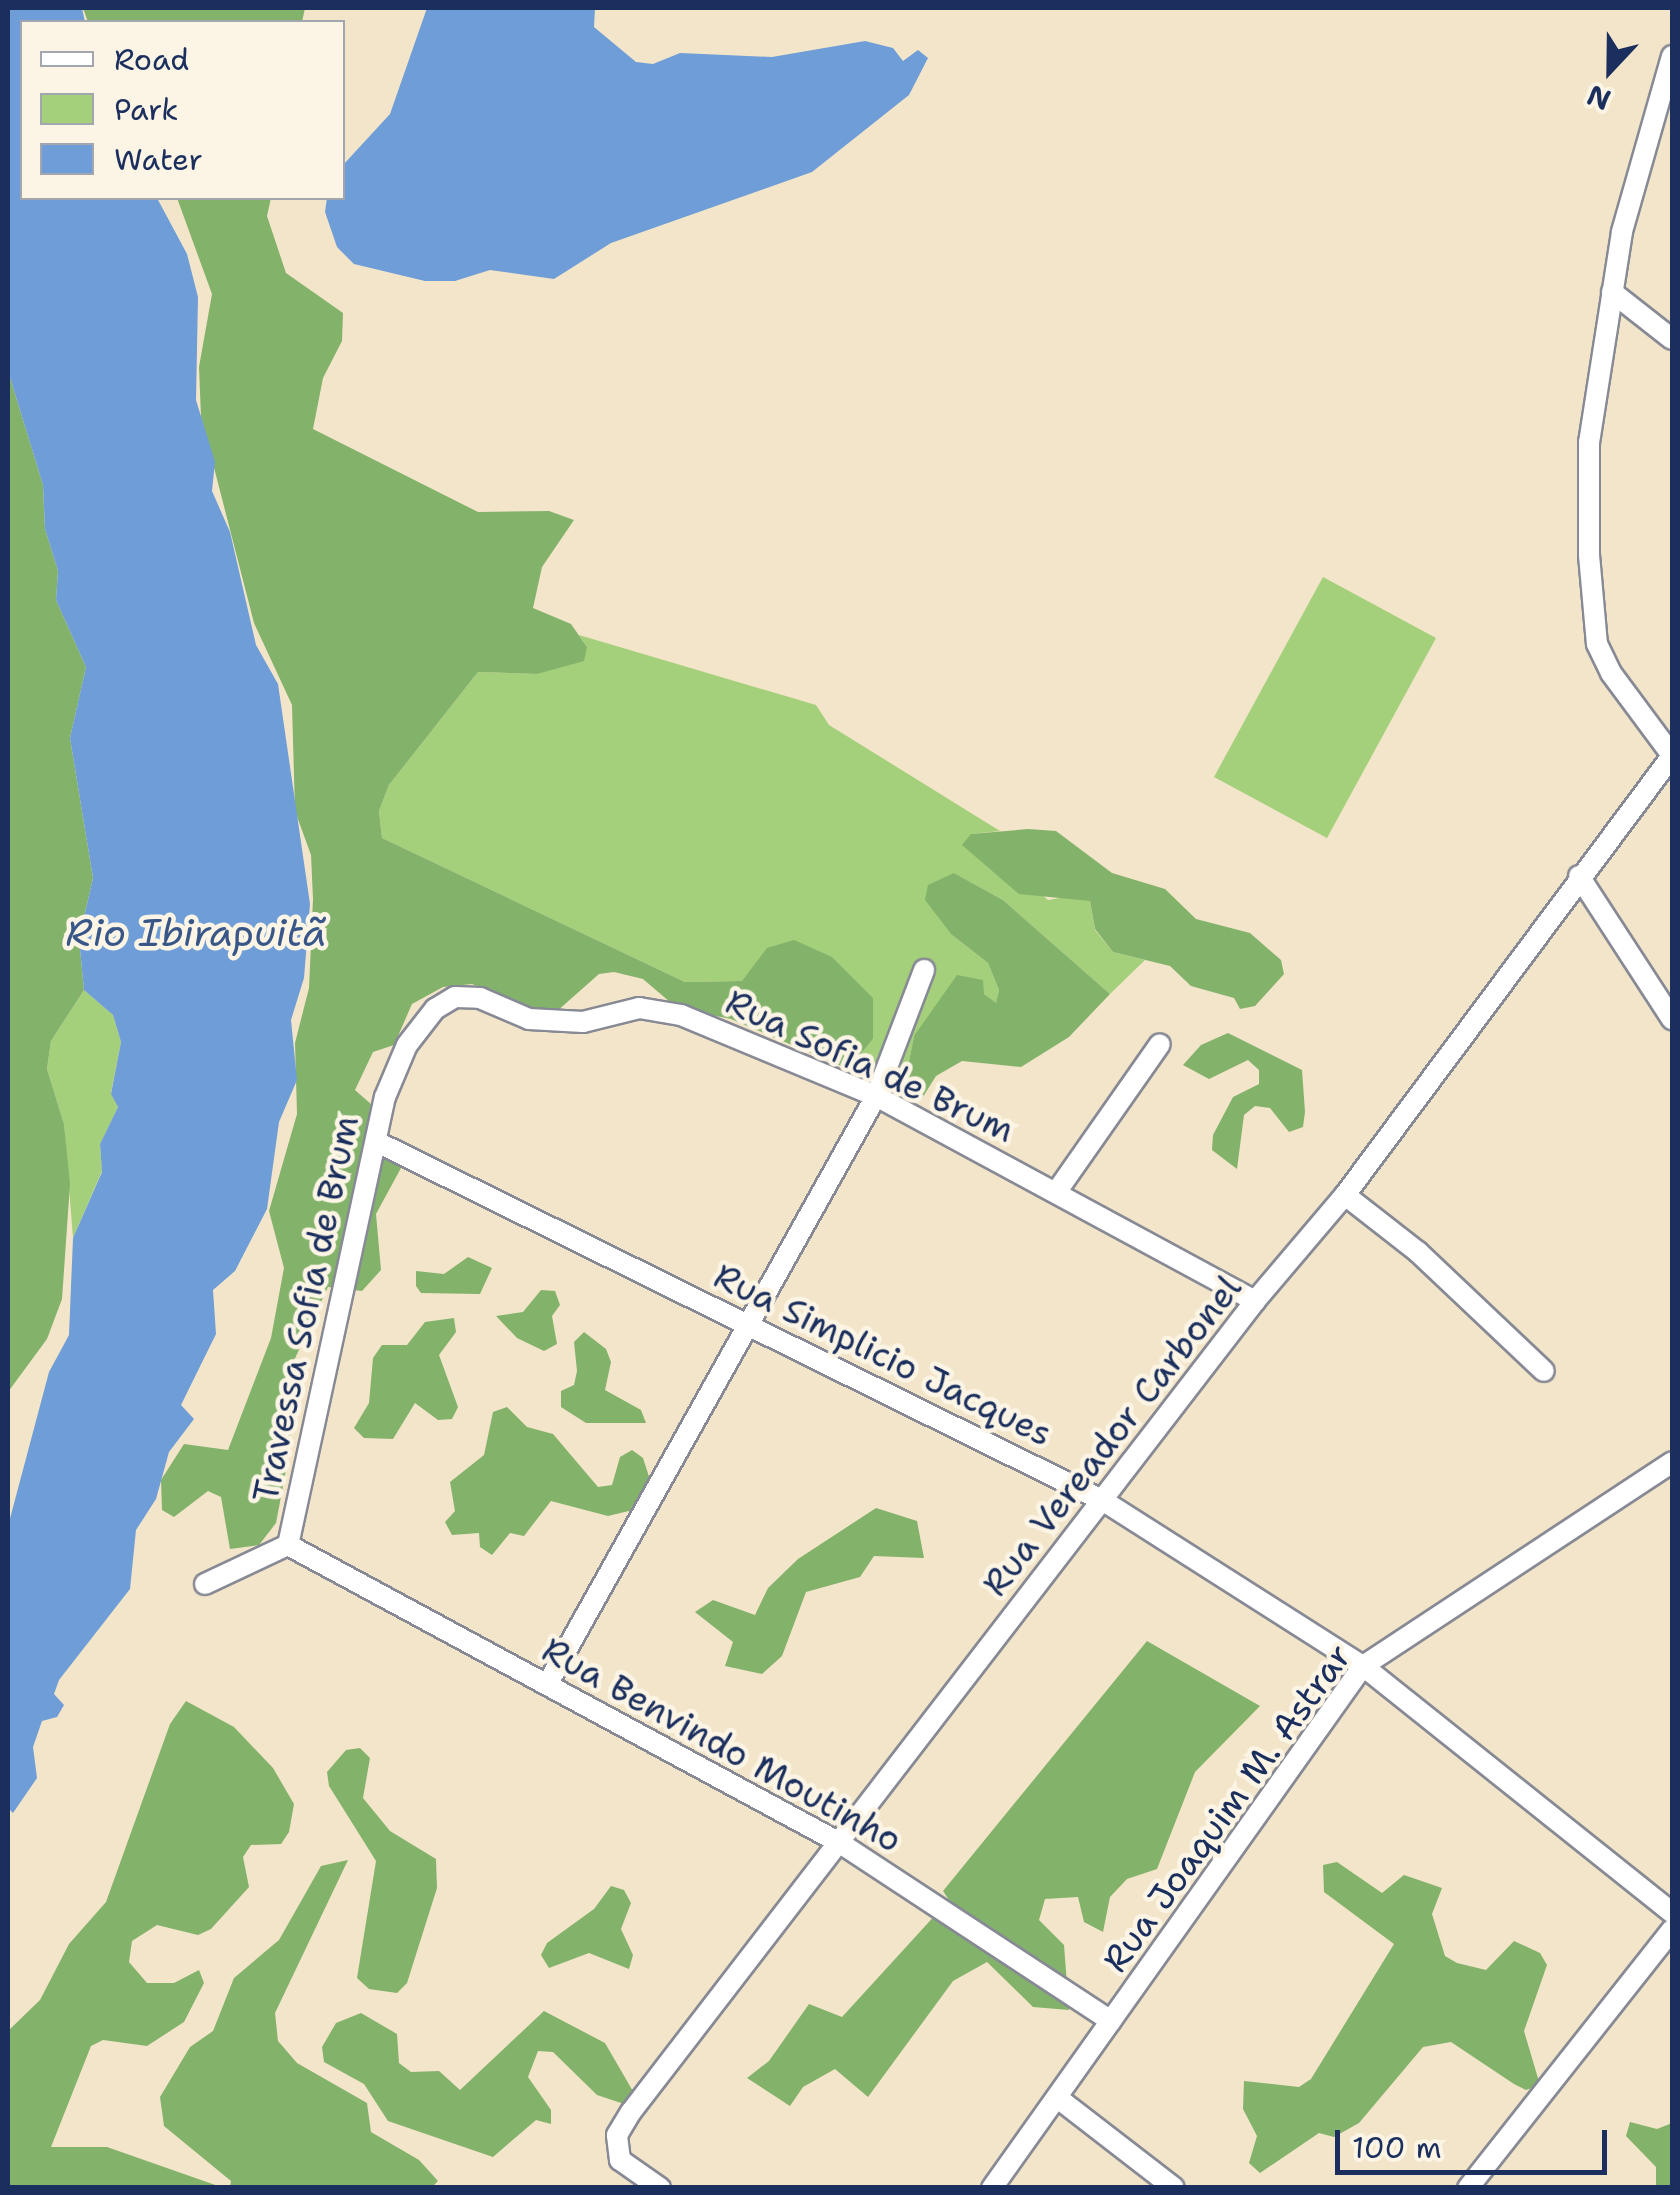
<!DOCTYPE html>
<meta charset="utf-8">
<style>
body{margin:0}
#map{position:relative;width:1680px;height:2195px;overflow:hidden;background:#f3e5c9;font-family:"Shantell Sans",sans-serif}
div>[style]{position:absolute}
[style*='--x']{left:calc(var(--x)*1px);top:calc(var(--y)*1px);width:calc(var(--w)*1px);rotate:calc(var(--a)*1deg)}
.green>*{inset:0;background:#a4cf7b}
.forest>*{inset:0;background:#83b26b}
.water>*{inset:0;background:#6f9dd7}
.roads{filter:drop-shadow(2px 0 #878a94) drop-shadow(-2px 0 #878a94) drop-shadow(0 2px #878a94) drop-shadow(0 -2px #878a94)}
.minor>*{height:20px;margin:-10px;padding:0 10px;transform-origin:10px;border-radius:10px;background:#fff}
span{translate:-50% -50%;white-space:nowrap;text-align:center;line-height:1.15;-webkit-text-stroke:9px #fcf5e5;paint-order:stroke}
.street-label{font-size:35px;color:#1b2f5e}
.water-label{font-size:38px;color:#385688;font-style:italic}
.frame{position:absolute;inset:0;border:10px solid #1b2f5e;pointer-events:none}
.legend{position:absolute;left:20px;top:20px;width:325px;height:180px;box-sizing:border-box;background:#fcf5e5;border:2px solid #a2a6af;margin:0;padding:12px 18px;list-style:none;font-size:30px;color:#1b2f5e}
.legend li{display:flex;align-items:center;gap:20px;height:50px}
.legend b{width:50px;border:2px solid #a2a6af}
.north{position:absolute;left:1560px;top:20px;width:100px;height:100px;-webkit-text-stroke:8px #fcf5e5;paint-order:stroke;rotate:202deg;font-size:28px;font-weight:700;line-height:40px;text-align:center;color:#1b2f5e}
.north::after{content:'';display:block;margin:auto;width:35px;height:45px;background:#1b2f5e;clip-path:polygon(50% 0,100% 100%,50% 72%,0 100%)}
.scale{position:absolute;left:1335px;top:2130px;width:272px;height:45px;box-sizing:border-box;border:5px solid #1b2f5e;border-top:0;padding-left:12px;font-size:30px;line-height:35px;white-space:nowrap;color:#1b2f5e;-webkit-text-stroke:8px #fcf5e5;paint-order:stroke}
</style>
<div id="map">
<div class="green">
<i style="clip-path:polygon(1323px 577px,1436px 638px,1327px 838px,1214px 777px)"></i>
<i style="clip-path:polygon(579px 635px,816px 705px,829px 725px,1000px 831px,971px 834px,1048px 900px,1077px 895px,1090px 901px,1095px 930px,1113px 952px,1145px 960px,1110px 994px,1003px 900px,954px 873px,952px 935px,988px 963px,999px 990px,996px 1004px,984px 994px,914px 1036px,903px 1092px,855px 1061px,873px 1039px,754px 973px,742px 981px,685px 982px,382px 838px,379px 811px,389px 785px,478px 672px,537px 674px,587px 647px)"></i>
<i style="clip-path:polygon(84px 990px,113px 1015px,121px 1042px,111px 1093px,118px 1107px,100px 1144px,102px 1171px,73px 1238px,64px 1124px,47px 1069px,51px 1041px)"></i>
</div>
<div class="forest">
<i style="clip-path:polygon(83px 8px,305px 8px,302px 22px,88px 22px)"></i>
<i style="clip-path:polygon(177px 198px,271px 198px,267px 216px,286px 273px,343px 313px,342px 341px,323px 378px,313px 429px,478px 512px,549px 511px,574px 520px,542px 567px,533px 608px,571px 624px,587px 647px,584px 661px,537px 674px,478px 672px,389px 785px,379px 811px,382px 838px,685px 982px,742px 981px,767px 948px,794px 940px,832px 957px,873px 998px,873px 1039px,855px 1061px,841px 1066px,731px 1019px,677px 1008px,643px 979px,614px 972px,599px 974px,556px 1012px,527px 1008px,472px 984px,443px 987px,412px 1004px,394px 1045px,373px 1052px,355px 1090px,389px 1120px,381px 1146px,401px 1168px,376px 1214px,381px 1270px,362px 1291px,328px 1287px,285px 1380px,292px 1438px,276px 1523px,259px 1545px,230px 1549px,221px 1497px,208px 1491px,174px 1517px,162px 1510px,161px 1480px,184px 1444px,228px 1450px,271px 1338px,284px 1268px,269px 1211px,297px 1114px,295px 1043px,309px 988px,313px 899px,311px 855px,295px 811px,292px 705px,254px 623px,201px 417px,199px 367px,212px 294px)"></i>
<i style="clip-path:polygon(8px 371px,43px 485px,45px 529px,58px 571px,56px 600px,86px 667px,70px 738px,93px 878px,79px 939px,84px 990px,51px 1041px,47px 1069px,64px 1124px,70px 1184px,62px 1299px,47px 1339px,8px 1392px)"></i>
<i style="clip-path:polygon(1028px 829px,1056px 831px,1112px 873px,1165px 889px,1196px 919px,1250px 933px,1281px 960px,1284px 974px,1255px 1006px,1240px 1009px,1234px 998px,1191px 986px,1170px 966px,1113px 952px,1095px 929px,1090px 901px,1019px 894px,962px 845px,971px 834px)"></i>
<i style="clip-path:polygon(954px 873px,1003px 900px,1110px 994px,1069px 1037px,1021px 1067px,962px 1061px,936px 1076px,921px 1100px,903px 1092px,914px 1036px,957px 975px,983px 980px,984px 994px,996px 1003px,999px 990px,988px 963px,952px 935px,925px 900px,928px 885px)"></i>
<i style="clip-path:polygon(1228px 1033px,1302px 1070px,1305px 1112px,1303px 1127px,1289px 1132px,1270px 1108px,1255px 1106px,1244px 1115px,1237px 1169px,1212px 1150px,1213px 1135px,1233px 1097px,1259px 1084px,1259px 1070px,1248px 1060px,1209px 1079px,1183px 1065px,1201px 1045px)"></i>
<i style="clip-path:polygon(468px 1257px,492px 1268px,480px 1294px,421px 1293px,416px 1286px,416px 1271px,444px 1274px)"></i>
<i style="clip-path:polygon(541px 1290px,555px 1291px,560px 1305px,552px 1316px,557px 1344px,544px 1351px,517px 1338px,496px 1316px,523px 1312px)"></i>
<i style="clip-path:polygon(454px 1318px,456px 1332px,439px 1355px,458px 1407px,452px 1419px,438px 1420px,415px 1403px,393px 1439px,364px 1438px,354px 1428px,369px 1403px,373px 1358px,382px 1345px,407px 1345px,425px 1322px)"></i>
<i style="clip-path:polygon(584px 1332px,606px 1349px,611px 1362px,605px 1390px,641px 1410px,646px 1423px,586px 1423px,561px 1407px,561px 1391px,574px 1385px,577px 1371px,574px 1342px)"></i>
<i style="clip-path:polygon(507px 1407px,527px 1427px,553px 1434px,598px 1487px,612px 1485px,620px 1457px,632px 1450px,643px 1458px,652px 1486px,637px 1509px,608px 1516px,551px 1501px,524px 1536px,510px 1533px,492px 1555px,480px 1547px,479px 1533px,452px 1535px,445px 1522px,455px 1511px,450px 1482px,484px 1455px,493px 1412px)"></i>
<i style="clip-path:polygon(876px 1508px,917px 1521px,924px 1558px,874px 1556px,860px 1577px,806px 1592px,782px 1656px,762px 1674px,725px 1666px,733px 1642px,695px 1612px,713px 1600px,755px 1615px,768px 1588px,798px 1559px)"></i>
<i style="clip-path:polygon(1147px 1641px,1260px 1706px,1195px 1772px,1157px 1869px,1127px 1879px,1110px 1897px,1103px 1932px,1084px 1922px,1078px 1897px,1045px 1899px,1039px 1920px,1064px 1945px,1069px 2010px,1033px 2007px,987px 1962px,953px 1981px,868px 2097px,835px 2069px,803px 2087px,790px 2106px,747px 2078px,769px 2061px,809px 2004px,842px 2017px,949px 1900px,943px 1891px)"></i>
<i style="clip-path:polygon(186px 1701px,234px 1727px,273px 1768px,294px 1804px,289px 1832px,281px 1844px,251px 1845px,243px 1857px,249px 1887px,211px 1929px,198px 1935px,157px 1925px,132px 1941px,129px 1962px,147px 1983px,174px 1983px,199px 1970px,204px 1983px,184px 2022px,147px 2046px,103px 2040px,91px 2046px,51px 2147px,107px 2147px,221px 2187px,8px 2187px,8px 2031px,40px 2000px,69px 1944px,106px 1902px,170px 1724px)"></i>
<i style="clip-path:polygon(360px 1748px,370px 1758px,363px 1798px,390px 1831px,436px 1859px,437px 1888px,407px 1983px,397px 1993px,369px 1989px,357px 1978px,376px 1861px,329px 1786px,327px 1772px,346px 1750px)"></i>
<i style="clip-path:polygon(348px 1860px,275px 2013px,278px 2041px,297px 2063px,367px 2103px,371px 2132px,419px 2160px,438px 2181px,431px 2188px,230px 2187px,231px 2181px,164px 2126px,160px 2097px,190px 2047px,213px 2031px,234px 1978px,279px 1940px,321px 1866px)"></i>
<i style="clip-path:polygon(1337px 1862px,1382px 1893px,1404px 1875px,1442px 1888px,1432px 1914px,1445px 1956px,1457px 1963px,1486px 1970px,1514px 1941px,1540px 1953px,1547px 1965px,1524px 2031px,1540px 2085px,1526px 2090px,1514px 2084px,1451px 2042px,1423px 2047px,1359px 2123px,1334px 2137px,1319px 2133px,1260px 2173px,1249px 2163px,1257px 2136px,1243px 2109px,1244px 2081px,1299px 2087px,1311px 2079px,1394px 1944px,1324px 1892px,1323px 1865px)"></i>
<i style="clip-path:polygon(611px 1886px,624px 1890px,631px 1903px,621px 1929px,633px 1955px,629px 1969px,589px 1953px,549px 1968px,541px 1955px,547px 1943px,594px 1909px)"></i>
<i style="clip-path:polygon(544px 2011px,605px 2043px,634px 2093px,624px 2104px,597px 2095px,553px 2052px,538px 2051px,528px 2077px,551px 2110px,551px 2124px,536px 2120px,493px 2157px,388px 2121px,364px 2084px,324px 2062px,322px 2047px,336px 2023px,361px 2013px,397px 2034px,399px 2063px,411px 2072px,439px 2071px,460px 2090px)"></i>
<i style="clip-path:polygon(1630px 2122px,1657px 2129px,1672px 2123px,1672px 2187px,1656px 2187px,1656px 2167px,1626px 2136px)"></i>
</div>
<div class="water">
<i style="clip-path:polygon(8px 8px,82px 8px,85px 22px,22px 22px,22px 198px,157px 198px,187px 254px,198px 297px,196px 400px,215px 462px,212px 491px,230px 532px,256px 645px,278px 684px,310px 904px,304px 978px,291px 1020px,297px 1080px,279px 1122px,267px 1209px,235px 1271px,213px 1290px,216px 1334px,181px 1405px,194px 1419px,169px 1452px,156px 1499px,136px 1530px,130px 1589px,59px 1680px,54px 1694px,64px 1705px,57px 1717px,42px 1721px,33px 1747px,37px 1778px,13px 1813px,8px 1808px,8px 1526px,49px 1372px,69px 1335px,73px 1238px,102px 1172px,100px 1144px,118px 1107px,111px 1094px,121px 1042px,113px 1015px,84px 990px,79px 939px,93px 878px,70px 738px,86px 667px,56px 600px,58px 571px,45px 529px,43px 485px,8px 371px)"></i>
<i style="clip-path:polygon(427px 8px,595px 8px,594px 27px,636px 62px,653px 64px,680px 53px,772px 57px,865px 41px,893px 48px,903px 61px,918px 50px,928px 58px,909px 95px,812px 172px,611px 243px,554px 279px,490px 270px,455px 281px,425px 281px,354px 264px,337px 247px,325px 212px,327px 198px,342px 198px,343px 165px,390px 114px)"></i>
</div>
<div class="roads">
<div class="minor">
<i style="--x:1672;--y:56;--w:183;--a:105.9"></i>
<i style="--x:1622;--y:232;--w:213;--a:98.9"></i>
<i style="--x:1589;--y:442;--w:113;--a:90"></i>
<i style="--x:1589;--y:555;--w:89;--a:84.9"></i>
<i style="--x:1597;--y:644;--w:32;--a:64"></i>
<i style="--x:1611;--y:673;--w:102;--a:53.4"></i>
<i style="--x:1612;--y:292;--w:76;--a:38.1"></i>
<i style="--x:1579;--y:876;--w:171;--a:57"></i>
<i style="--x:379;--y:1143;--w:806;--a:26.28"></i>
<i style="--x:1102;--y:1500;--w:309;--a:32.5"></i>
<i style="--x:1363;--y:1666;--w:396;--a:38.6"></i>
<i style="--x:1057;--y:1191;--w:179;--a:-55"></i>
<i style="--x:1345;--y:1195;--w:93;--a:38"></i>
<i style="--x:1418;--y:1252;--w:173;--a:43.4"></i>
<i style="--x:288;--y:1545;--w:627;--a:28.36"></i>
<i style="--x:840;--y:1843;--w:324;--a:33.3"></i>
<i style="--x:205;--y:1584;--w:92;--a:-25.2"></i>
<i style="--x:288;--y:1545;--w:458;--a:-77.8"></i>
<i style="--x:385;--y:1097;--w:56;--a:-67.1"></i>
<i style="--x:407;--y:1045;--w:46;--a:-52.1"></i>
<i style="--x:435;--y:1009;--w:23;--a:-31"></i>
<i style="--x:455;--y:997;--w:25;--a:2"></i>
<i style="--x:480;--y:998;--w:53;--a:23.2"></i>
<i style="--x:529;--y:1019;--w:54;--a:3.2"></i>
<i style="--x:583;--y:1022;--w:58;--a:-14"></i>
<i style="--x:639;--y:1008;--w:43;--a:9.5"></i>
<i style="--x:681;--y:1015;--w:211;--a:22.6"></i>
<i style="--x:876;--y:1096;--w:431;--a:28.4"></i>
<i style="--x:548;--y:1683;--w:672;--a:-60.8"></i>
<i style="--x:876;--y:1096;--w:135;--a:-69.1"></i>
<i style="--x:1059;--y:2099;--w:145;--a:37.7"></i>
<i style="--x:660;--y:2188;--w:49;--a:-145"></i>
<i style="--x:620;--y:2160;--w:25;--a:-97"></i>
<i style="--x:617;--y:2135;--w:27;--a:-59"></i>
<i style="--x:631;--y:2112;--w:1023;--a:-52.42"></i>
<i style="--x:1255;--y:1301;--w:139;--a:-49.7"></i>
<i style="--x:1345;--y:1195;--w:547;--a:-53.32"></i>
<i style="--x:992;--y:2188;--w:640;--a:-54.6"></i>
<i style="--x:1363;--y:1666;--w:370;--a:-33.4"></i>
<i style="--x:1468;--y:2188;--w:329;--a:-51.7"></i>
</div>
</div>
<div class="street-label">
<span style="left:870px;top:1066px;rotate:25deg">Rua Sofia de Brum</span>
<span style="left:306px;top:1309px;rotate:-78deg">Travessa Sofia de Brum</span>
<span style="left:883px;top:1355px;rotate:26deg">Rua Simplicio Jacques</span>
<span style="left:1112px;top:1436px;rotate:-52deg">Rua Vereador Carbonel</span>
<span style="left:722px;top:1745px;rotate:29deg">Rua Benvindo Moutinho</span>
<span style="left:1227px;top:1808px;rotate:-54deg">Rua Joaquim M. Astrar</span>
</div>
<div class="water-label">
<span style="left:196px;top:933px">Rio Ibirapuitã</span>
</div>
<div class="frame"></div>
<ul class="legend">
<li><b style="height:12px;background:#fff"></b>Road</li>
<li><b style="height:28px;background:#a4cf7b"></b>Park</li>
<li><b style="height:28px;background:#6f9dd7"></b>Water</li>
</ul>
<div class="north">N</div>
<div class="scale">100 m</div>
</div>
